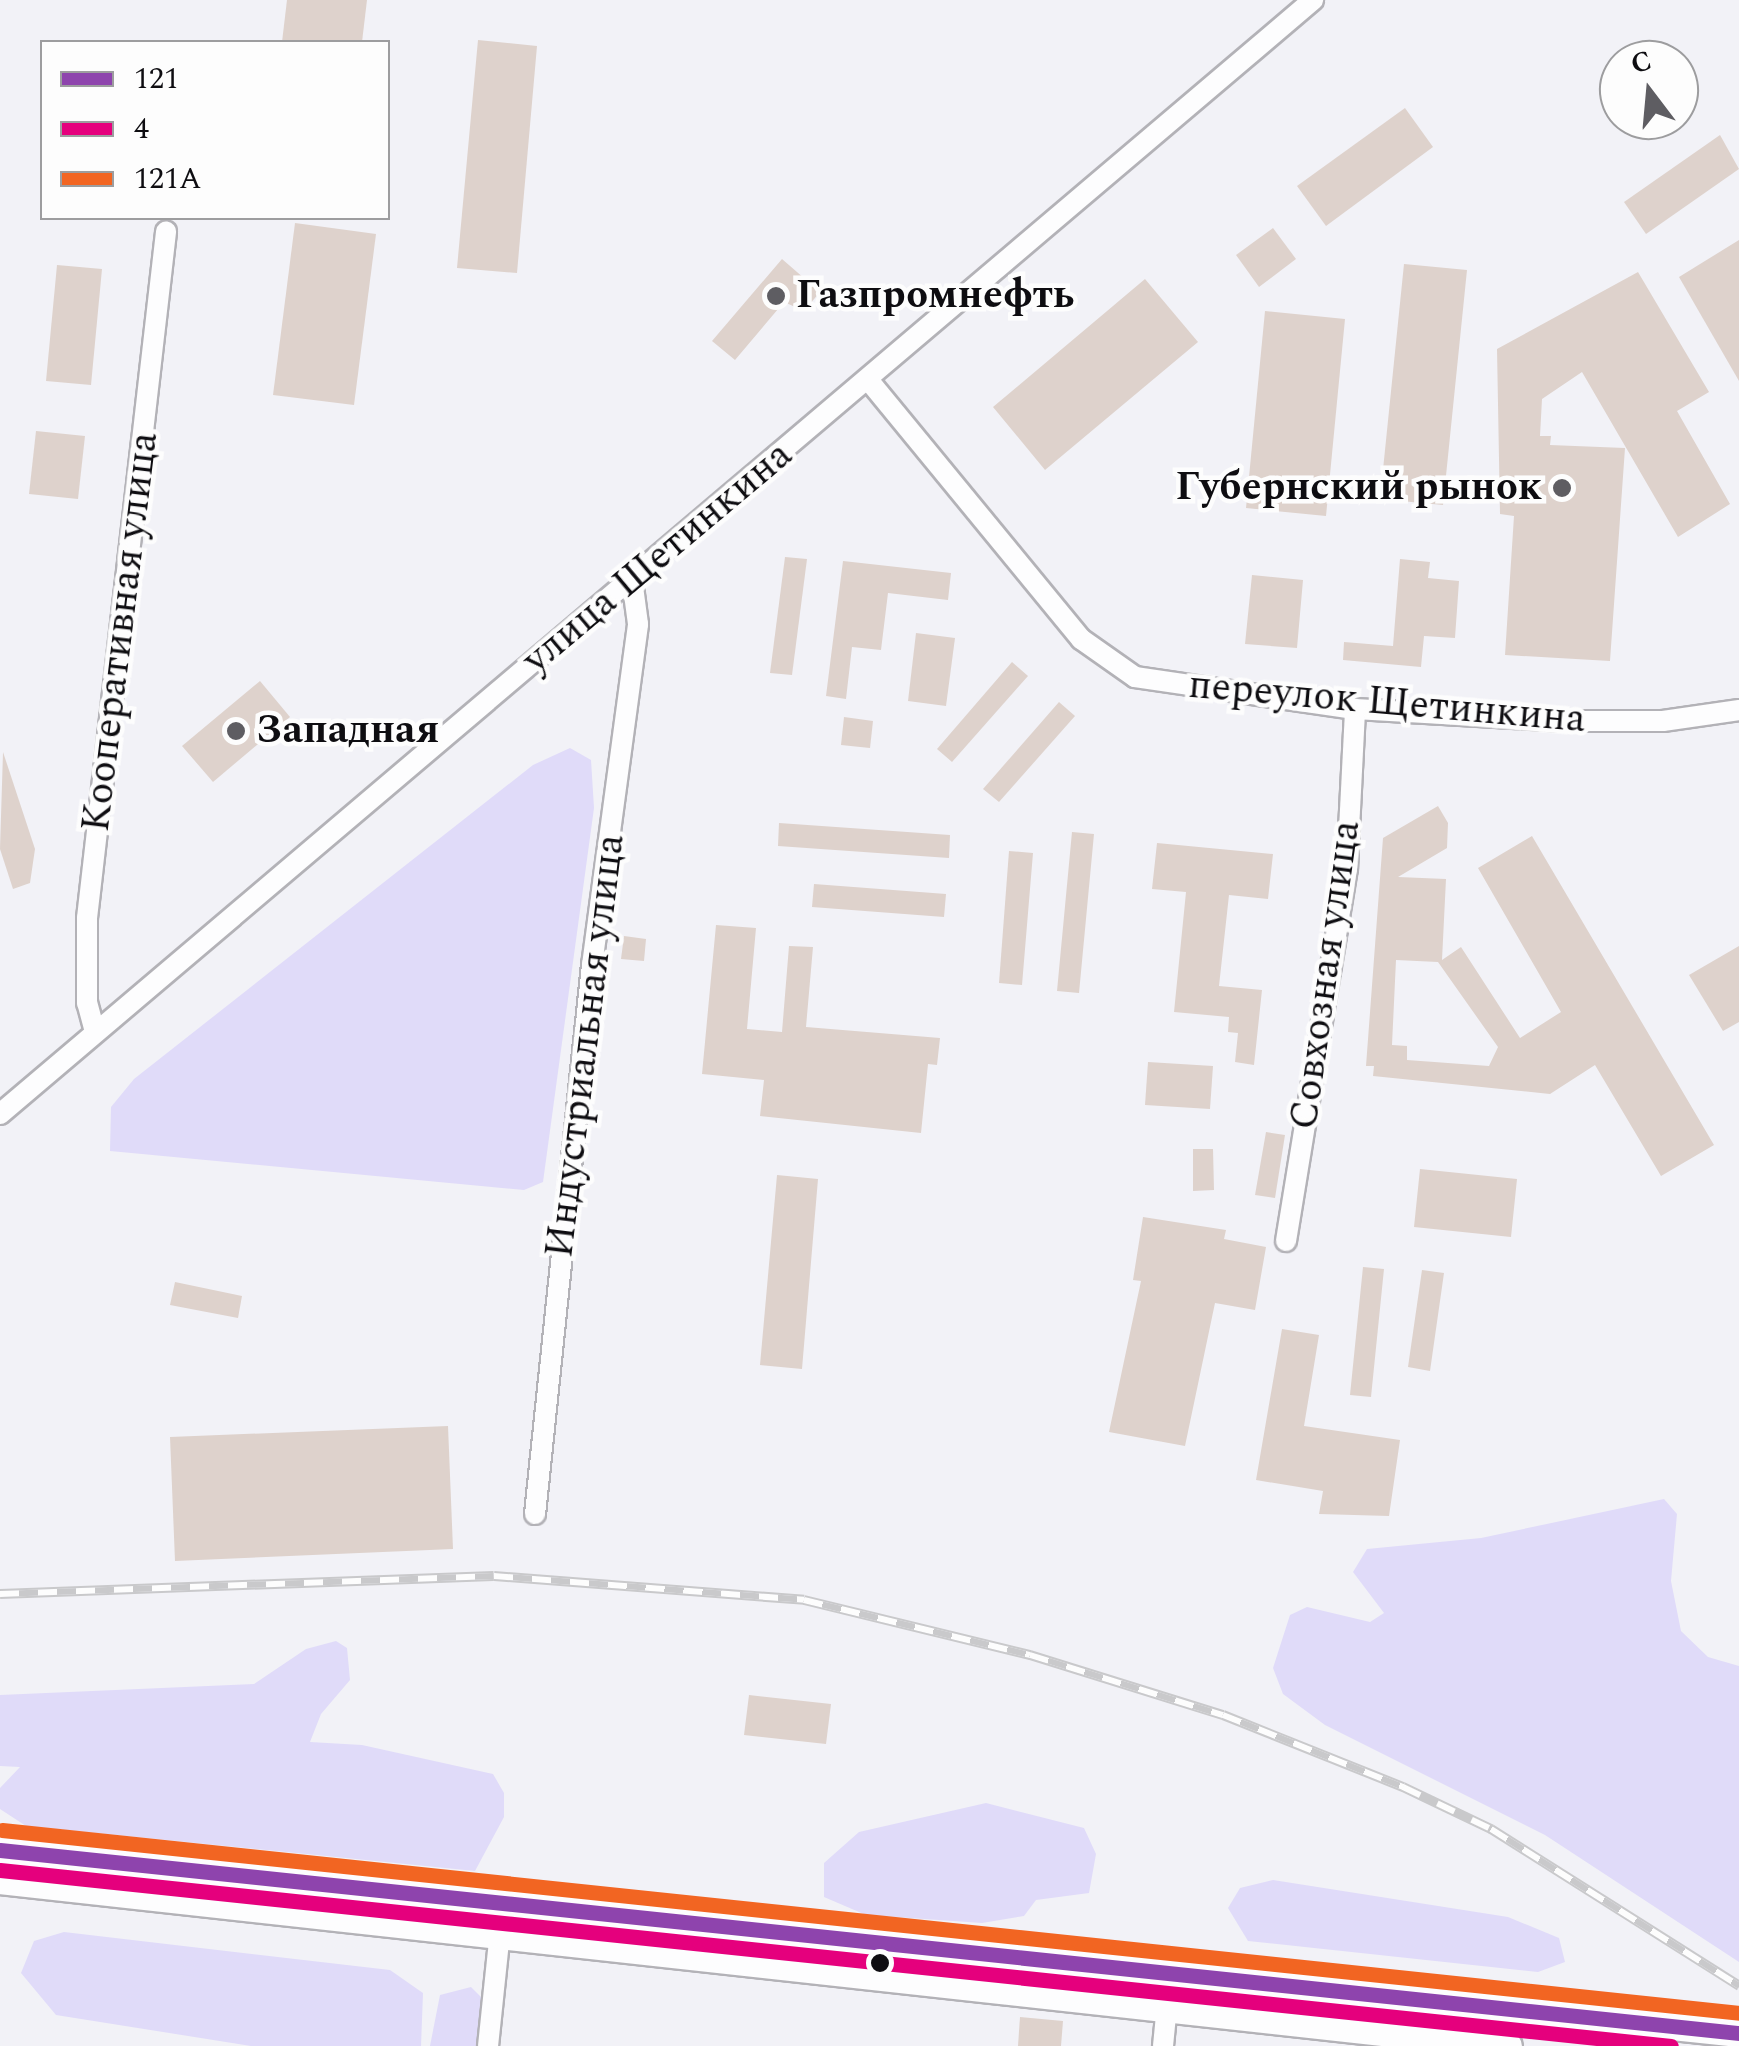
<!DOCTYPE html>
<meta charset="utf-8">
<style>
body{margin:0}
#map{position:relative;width:1739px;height:2046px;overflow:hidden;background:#f2f2f7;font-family:Spectral,serif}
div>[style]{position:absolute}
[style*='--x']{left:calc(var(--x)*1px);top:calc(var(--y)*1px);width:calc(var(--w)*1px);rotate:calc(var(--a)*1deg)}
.green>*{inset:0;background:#e0dbf9}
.building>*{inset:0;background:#ded2cc}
.roads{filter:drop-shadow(2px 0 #b3b2b7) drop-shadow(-2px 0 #b3b2b7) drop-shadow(0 2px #b3b2b7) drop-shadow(0 -2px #b3b2b7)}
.minor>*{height:20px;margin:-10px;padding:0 10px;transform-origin:10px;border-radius:10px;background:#fdfdfe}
.major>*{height:28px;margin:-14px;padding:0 14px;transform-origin:14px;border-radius:14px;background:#fdfdfe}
.rail>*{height:10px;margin-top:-5px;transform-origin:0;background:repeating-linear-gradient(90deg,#fdfdfd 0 19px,#c9c9cb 0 38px);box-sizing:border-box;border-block:2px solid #c9c9cb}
.bus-1>*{height:15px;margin:-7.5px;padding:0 7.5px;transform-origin:7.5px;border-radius:7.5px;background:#8e44ad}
.bus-2>*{height:15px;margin:-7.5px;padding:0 7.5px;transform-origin:7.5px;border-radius:7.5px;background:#e5007d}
.bus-3>*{height:15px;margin:-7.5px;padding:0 7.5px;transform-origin:7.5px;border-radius:7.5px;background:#f26522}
.dots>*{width:28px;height:28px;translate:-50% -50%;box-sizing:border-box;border:5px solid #fdfdfd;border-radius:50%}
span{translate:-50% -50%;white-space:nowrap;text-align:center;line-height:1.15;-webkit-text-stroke:9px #fdfdfd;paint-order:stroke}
.poi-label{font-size:40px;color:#0e0d11;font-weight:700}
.left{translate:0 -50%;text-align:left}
.right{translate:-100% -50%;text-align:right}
.street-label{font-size:40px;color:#0e0d11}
.legend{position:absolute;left:40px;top:40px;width:350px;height:180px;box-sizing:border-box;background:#fdfdfd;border:2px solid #9d9d9f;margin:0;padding:12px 18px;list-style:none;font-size:30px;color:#0e0d11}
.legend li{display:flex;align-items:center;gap:20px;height:50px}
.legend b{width:50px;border:2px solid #9d9d9f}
.north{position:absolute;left:1599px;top:40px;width:100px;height:100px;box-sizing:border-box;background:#fdfdfd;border:2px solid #9d9d9f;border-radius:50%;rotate:344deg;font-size:28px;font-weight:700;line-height:40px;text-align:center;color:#0e0d11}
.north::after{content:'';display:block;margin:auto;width:35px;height:45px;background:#5e5d62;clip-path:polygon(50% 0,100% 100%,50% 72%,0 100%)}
</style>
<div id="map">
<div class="green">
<i style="clip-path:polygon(570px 748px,591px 760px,594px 808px,543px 1182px,524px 1190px,110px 1151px,111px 1107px,134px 1079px,533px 765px)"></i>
<i style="clip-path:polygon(1664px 1499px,1677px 1514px,1671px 1581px,1681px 1631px,1708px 1657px,1739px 1666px,1739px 1962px,1545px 1835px,1325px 1725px,1283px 1694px,1273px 1668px,1290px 1615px,1307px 1607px,1370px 1622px,1384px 1613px,1353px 1572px,1367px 1549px,1481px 1538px)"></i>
<i style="clip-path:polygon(336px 1641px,347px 1648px,350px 1680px,321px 1714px,310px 1742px,362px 1745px,493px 1774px,504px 1793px,504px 1817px,475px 1871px,26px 1826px,0 1809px,0 1788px,20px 1767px,0 1766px,0 1695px,254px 1684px,306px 1649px)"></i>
<i style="clip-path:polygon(986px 1803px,1084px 1828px,1096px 1854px,1089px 1893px,1036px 1900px,1024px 1916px,982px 1923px,866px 1915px,824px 1897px,824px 1863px,859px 1832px)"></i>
<i style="clip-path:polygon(1273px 1880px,1508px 1917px,1559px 1938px,1565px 1962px,1538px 1972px,1248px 1941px,1228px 1908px,1240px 1888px)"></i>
<i style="clip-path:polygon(64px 1932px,390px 1970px,423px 1993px,421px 2046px,251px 2046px,56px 2015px,21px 1973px,34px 1941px)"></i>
<i style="clip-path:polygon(471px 1987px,481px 1997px,480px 2046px,430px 2046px,440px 1995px)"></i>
</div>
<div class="building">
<i style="clip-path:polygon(287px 0,367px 0,362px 42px,282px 42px)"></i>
<i style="clip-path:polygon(478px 40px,537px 46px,517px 273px,457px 268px)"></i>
<i style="clip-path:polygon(1405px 108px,1433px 147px,1326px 226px,1297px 186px)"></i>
<i style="clip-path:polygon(1720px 135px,1739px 169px,1646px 234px,1624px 202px)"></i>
<i style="clip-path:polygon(295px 223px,376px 234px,354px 405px,273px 395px)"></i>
<i style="clip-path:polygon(1273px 228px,1296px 259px,1259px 287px,1236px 255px)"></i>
<i style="clip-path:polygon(1739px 240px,1739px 381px,1679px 277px)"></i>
<i style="clip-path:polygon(782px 259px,820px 292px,804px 311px,784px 302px,735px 360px,712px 341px)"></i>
<i style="clip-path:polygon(1404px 264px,1467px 270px,1443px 505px,1380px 499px)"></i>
<i style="clip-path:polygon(57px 265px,102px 269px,91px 385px,46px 381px)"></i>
<i style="clip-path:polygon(1638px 272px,1709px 392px,1677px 411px,1730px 504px,1678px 537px,1582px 372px,1542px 399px,1540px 436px,1551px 436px,1550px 445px,1625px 448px,1610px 661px,1505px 655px,1514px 516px,1500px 514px,1497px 349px)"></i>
<i style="clip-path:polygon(1145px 279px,1198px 342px,1045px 470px,993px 407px)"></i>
<i style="clip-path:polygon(1265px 311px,1345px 319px,1326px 516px,1246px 508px)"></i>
<i style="clip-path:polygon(36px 431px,85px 436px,78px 499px,29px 494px)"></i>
<i style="clip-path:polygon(785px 557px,807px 559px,792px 675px,770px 673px)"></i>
<i style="clip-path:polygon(1400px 559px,1430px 562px,1428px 578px,1459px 581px,1455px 638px,1424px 636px,1421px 667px,1343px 660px,1344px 642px,1393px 646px)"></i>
<i style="clip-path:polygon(843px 561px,951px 573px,948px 600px,888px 593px,881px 650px,852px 647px,846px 699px,826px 696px)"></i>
<i style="clip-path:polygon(1252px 575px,1303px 580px,1297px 648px,1245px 644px)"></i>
<i style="clip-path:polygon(916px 633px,955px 638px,946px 706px,908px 701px)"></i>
<i style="clip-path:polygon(1012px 662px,1028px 676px,952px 762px,937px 749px)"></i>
<i style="clip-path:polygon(260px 681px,290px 717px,213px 782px,182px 746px)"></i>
<i style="clip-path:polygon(1059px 702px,1075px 716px,999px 802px,983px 789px)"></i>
<i style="clip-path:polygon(844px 717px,873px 721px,870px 748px,841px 745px)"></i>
<i style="clip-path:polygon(3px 752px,35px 849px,30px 883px,13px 889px,0 849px)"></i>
<i style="clip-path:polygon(evenodd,1438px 806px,1448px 823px,1447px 848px,1398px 877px,1446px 879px,1442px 960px,1461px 947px,1520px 1038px,1561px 1012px,1478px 868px,1532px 836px,1714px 1145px,1661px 1176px,1595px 1065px,1550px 1094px,1373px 1076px,1374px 1066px,1366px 1066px,1383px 838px,1438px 806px,1396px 960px,1438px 962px,1498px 1047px,1489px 1066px,1407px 1060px,1407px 1046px,1392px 1045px,1396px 960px)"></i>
<i style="clip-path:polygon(779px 823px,950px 835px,949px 858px,778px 846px)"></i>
<i style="clip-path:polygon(1072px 832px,1094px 834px,1079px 993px,1057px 991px)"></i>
<i style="clip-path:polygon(1157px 843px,1273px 854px,1268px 899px,1229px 895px,1219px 986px,1262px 990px,1254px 1065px,1235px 1062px,1238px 1033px,1228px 1032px,1229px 1017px,1174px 1012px,1186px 892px,1152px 889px)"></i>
<i style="clip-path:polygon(1009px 851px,1033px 853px,1022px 985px,999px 983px)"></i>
<i style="clip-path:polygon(814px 884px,946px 894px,944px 917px,812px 907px)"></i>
<i style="clip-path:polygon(716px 925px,756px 928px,747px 1029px,782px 1032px,789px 946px,813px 947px,806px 1027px,940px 1038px,937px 1065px,928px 1064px,921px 1133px,760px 1116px,764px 1080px,702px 1074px)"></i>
<i style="clip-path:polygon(624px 936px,646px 939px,644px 961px,621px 959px)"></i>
<i style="clip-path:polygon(1739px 946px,1739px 1022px,1723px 1031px,1689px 975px)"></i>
<i style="clip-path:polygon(1148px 1062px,1213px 1066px,1210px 1109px,1145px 1105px)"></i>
<i style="clip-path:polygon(1266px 1132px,1285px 1135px,1275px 1198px,1255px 1195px)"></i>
<i style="clip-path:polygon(1193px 1149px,1213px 1149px,1214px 1190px,1193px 1191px)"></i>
<i style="clip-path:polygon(1420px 1169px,1517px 1179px,1511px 1237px,1414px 1227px)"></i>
<i style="clip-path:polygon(777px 1175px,818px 1179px,802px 1369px,760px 1365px)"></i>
<i style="clip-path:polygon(1143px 1217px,1226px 1230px,1224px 1239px,1266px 1247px,1255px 1310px,1215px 1303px,1185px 1446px,1109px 1432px,1141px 1281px,1133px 1280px)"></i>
<i style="clip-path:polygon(1363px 1267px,1384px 1269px,1371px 1397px,1350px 1395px)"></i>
<i style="clip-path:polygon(1422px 1270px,1444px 1273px,1430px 1371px,1408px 1367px)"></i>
<i style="clip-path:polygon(175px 1282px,242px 1296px,238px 1318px,170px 1305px)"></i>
<i style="clip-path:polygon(1282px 1329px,1319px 1335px,1304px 1426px,1400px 1440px,1389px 1516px,1319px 1514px,1323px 1491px,1256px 1480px)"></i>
<i style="clip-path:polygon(448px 1426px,453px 1549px,175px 1561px,170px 1437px)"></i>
<i style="clip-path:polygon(749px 1695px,831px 1704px,826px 1744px,744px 1735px)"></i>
<i style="clip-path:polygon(1020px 2017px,1063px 2021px,1061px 2046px,1018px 2046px)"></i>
</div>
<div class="roads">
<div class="minor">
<i style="--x:870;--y:382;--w:333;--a:50.6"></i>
<i style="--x:1081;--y:639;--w:66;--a:35.1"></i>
<i style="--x:1135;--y:677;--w:222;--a:8.3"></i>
<i style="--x:1355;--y:709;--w:206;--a:3.3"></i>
<i style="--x:1561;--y:721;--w:102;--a:0"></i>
<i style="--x:1663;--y:721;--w:77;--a:-8.2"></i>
<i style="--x:95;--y:1032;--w:30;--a:-105"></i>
<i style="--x:87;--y:1003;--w:85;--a:-90"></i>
<i style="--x:87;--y:918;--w:691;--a:-83.43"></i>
<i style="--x:0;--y:1114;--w:1722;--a:-40.31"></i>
<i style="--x:1286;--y:1241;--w:377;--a:-80.7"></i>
<i style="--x:1347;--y:869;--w:160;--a:-87.1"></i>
<i style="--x:535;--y:1514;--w:552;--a:-84.07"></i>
<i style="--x:592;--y:965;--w:344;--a:-82.3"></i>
<i style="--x:638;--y:624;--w:45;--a:-97.6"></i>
<i style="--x:488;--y:2046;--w:144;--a:-84"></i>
<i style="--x:1163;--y:2046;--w:71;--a:-84.4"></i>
</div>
<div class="major">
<i style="--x:0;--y:1850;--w:1749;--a:6.01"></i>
<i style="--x:0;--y:1880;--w:1517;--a:6.28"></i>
</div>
</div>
<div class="rail">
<i style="--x:0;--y:1594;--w:494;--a:-2.1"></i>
<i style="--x:494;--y:1576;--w:311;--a:4.4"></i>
<i style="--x:804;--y:1600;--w:233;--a:13.7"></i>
<i style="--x:1030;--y:1655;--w:202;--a:17.3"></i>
<i style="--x:1223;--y:1715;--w:194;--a:21.8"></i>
<i style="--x:1403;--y:1787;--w:98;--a:25.5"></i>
<i style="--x:1491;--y:1829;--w:294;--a:32.3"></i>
</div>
<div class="bus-1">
<i style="--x:0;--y:1850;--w:1749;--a:6.01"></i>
</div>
<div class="bus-2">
<i style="--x:0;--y:1870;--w:1680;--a:6.01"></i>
</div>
<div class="bus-3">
<i style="--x:2;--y:1830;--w:1747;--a:6.01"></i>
</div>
<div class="dots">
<i style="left:776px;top:296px;background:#5e5d62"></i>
<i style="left:1562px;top:488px;background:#5e5d62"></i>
<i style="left:236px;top:731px;background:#5e5d62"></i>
<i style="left:880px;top:1963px;background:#0e0d11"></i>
</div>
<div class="poi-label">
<span class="left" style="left:796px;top:296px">Газпромнефть</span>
<span class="right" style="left:1542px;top:488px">Губернский рынок</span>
<span class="left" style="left:256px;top:731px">Западная</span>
</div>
<div class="street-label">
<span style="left:658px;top:558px;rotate:-40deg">улица Щетинкина</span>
<span style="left:121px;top:632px;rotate:-83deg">Кооперативная улица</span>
<span style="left:1387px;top:703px;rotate:5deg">переулок Щетинкина</span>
<span style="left:1326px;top:975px;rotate:-82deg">Совхозная улица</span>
<span style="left:586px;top:1046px;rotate:-83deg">Индустриальная улица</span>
</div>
<ul class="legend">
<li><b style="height:12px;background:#8e44ad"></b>121</li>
<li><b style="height:12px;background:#e5007d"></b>4</li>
<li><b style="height:12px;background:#f26522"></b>121А</li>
</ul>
<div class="north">С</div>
</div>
